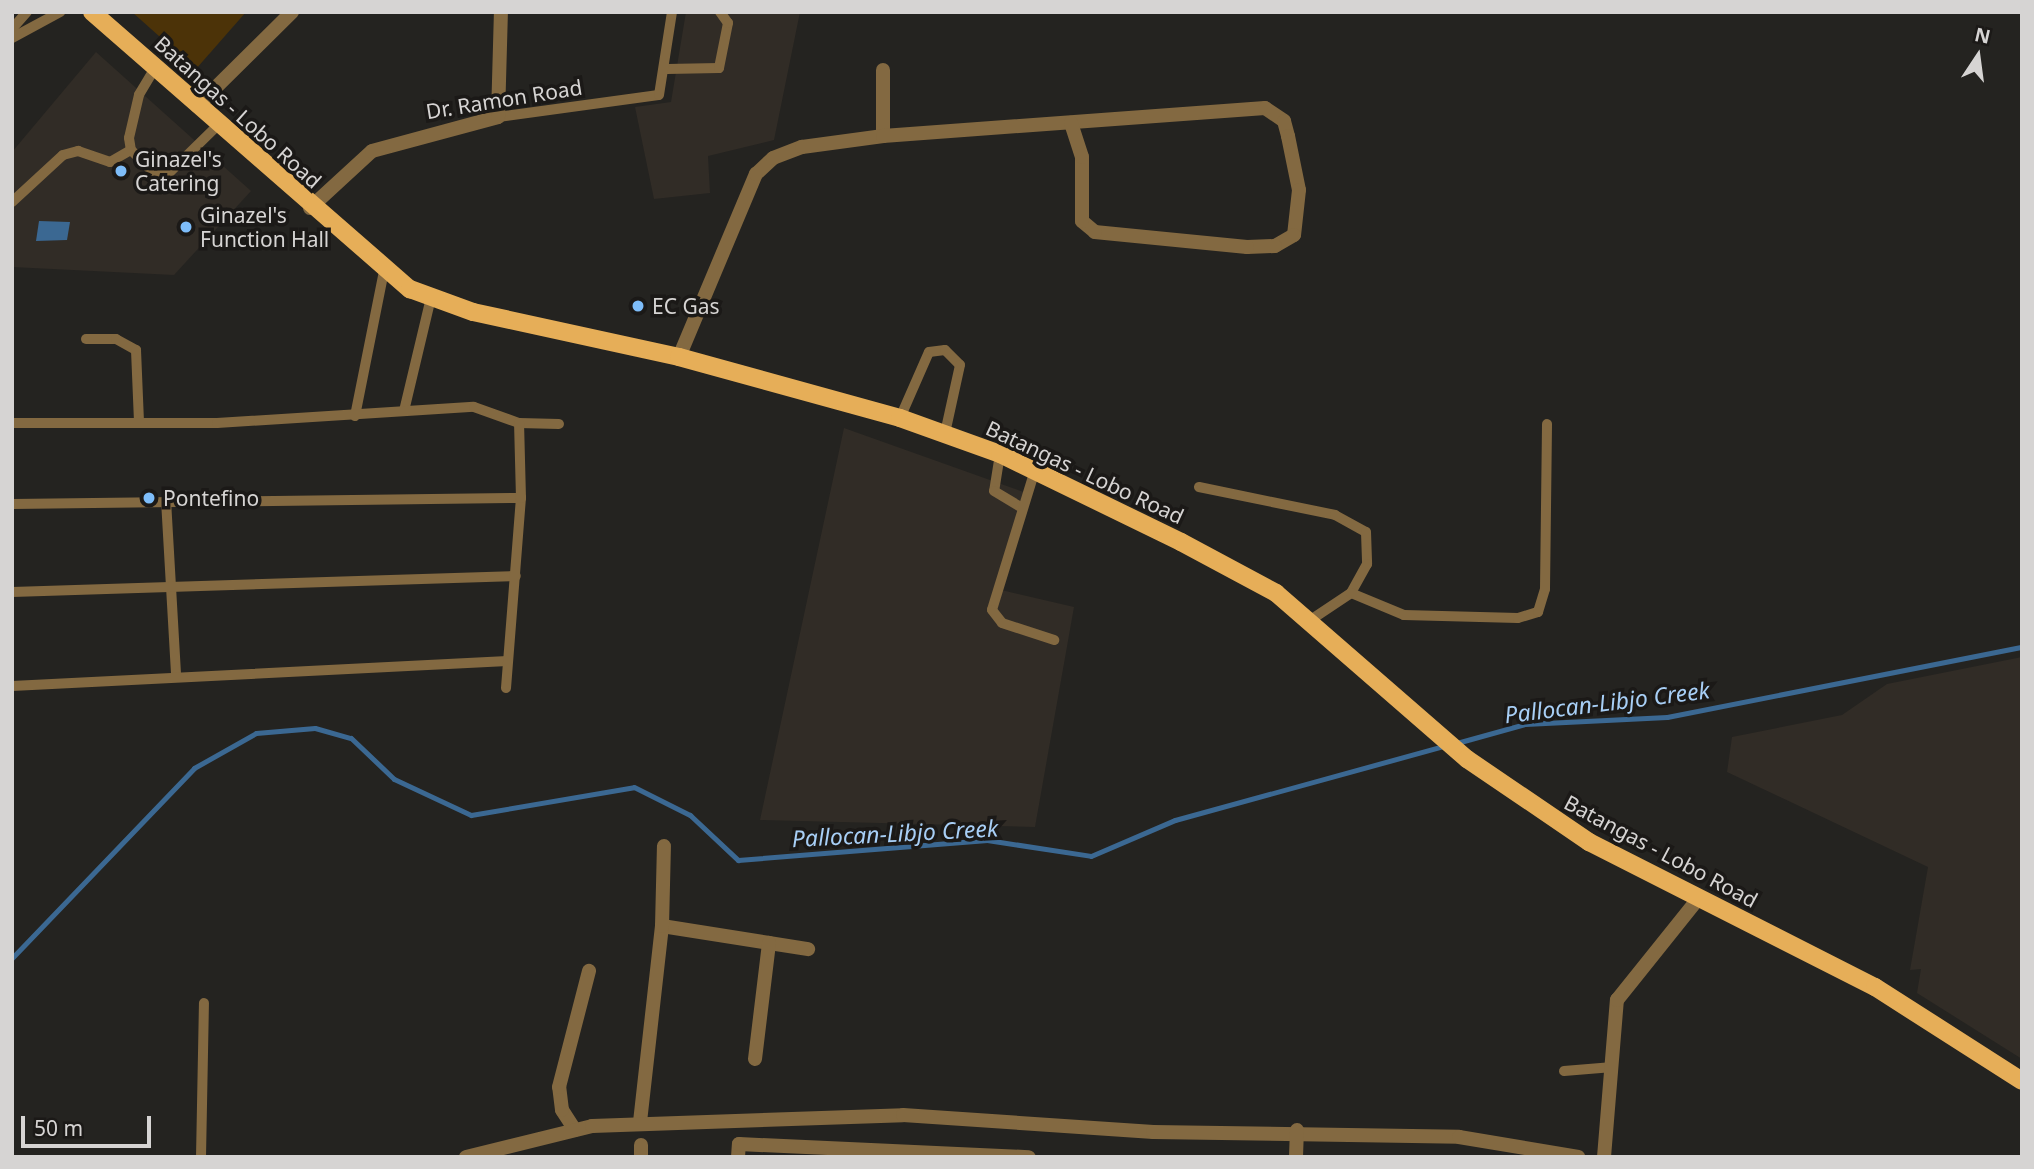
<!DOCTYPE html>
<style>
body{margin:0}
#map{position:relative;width:2034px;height:1169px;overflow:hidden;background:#242320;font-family:"Noto Sans",sans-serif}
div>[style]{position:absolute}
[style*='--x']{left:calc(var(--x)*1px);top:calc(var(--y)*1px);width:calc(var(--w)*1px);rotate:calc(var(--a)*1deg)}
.built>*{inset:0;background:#312c26}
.green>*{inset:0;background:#4c3308}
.water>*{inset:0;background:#3b6892}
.stream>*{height:5px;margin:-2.5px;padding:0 2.5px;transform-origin:2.5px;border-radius:2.5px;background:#3b6892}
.lane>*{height:10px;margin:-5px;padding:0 5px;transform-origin:5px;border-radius:5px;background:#836941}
.street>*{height:14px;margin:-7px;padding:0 7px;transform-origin:7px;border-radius:7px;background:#836941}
.primary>*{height:18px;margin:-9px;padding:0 9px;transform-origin:9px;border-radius:9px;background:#e6ae58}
.dots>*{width:19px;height:19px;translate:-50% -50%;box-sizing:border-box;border:4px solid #1b1917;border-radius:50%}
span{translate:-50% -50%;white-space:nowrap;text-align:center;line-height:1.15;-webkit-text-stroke:7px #1b1917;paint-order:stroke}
.street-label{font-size:21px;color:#d6d4d3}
.poi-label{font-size:21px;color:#d6d4d3}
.left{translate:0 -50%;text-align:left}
.water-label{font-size:23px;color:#a8cff6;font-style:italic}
.frame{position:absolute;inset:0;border:14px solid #d6d4d3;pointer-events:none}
.north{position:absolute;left:1943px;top:21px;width:70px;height:70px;-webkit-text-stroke:5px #1b1917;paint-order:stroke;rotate:13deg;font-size:19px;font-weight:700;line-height:28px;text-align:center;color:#d6d4d3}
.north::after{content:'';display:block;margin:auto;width:24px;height:32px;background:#d6d4d3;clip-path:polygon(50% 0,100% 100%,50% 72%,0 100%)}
.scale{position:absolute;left:21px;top:1116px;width:130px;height:32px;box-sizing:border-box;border:4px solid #d6d4d3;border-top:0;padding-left:9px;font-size:21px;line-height:24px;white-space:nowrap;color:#d6d4d3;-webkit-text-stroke:5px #1b1917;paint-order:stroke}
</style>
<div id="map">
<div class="built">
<i style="clip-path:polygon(686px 12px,800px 12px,774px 140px,708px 156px,710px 193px,654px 199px,635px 107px,671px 102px)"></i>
<i style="clip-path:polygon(96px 52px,251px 191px,174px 275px,12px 267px,12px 152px)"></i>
<i style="clip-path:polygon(844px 428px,1029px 494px,997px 589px,1074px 607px,1035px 827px,760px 820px)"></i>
<i style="clip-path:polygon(2022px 657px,2022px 1059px,1917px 993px,1921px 969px,1910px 970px,1928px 867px,1727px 772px,1732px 737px,1842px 715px,1887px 684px)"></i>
</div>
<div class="green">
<i style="clip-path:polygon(132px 12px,246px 12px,196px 69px)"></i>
</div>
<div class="water">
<i style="clip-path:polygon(39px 221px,70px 222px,67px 240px,36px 241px)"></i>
</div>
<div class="stream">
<i style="--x:1453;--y:744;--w:75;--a:-15.5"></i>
<i style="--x:1525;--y:724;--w:142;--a:-2.8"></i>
<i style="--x:1667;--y:717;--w:362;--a:-11.2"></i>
<i style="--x:12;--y:958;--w:263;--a:-46.2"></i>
<i style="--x:194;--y:768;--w:71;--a:-29.4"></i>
<i style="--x:256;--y:733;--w:59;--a:-4.8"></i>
<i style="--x:315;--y:728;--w:37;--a:16"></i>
<i style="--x:351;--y:738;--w:59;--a:43.6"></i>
<i style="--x:394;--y:779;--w:85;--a:25.1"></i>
<i style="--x:471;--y:815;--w:165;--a:-9.7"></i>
<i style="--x:634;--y:787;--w:63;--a:26.6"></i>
<i style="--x:690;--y:815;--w:66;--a:43.2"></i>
<i style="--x:738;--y:860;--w:250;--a:-4.6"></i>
<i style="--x:987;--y:840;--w:105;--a:8.7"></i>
<i style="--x:1091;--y:856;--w:91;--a:-23.2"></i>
<i style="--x:1175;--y:820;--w:279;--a:-15.4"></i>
</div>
<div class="lane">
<i style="--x:12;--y:29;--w:23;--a:-49"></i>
<i style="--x:12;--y:38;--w:55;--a:-28.4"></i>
<i style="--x:155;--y:68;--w:31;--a:121"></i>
<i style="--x:139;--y:95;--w:44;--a:103.1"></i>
<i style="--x:129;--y:138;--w:12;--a:81"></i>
<i style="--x:131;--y:150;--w:30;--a:45"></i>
<i style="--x:152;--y:171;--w:17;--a:7"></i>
<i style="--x:169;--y:173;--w:69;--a:-44.4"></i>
<i style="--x:667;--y:69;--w:52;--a:-1.1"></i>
<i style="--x:719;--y:68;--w:46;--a:-78.7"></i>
<i style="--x:728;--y:23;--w:14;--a:-126"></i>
<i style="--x:498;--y:117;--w:162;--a:-7.8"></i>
<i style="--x:659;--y:95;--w:84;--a:-81.1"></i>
<i style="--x:12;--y:202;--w:69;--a:-42.7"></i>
<i style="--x:63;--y:155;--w:16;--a:-15"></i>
<i style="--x:78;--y:151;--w:34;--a:19"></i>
<i style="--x:110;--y:162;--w:24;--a:-30"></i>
<i style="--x:86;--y:339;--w:30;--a:0"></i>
<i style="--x:116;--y:339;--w:23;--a:29"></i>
<i style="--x:136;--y:350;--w:73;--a:87.6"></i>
<i style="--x:404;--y:411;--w:116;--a:-76.6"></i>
<i style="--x:355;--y:416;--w:148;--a:-78.7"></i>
<i style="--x:900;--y:418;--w:72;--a:-66.3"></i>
<i style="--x:929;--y:352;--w:16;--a:-7"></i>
<i style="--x:945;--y:350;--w:21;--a:45"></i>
<i style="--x:960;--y:365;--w:70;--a:102.4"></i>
<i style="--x:12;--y:423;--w:205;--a:0"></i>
<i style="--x:217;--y:423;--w:257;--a:-3.6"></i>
<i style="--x:474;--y:407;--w:48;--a:19.6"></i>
<i style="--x:519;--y:423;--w:40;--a:1.4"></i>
<i style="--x:1000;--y:454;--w:37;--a:99"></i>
<i style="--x:994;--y:491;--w:33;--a:31"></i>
<i style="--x:1035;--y:470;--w:146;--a:107.1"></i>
<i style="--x:992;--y:610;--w:16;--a:52"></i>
<i style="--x:1002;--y:623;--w:55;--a:18.1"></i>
<i style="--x:1199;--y:487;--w:139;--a:11.6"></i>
<i style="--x:1335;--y:515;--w:35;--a:29"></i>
<i style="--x:1366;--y:532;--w:32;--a:88"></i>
<i style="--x:1367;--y:564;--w:33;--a:119"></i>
<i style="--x:1351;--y:593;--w:50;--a:146.3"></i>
<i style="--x:166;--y:500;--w:176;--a:86.7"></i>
<i style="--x:12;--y:504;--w:509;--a:-0.68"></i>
<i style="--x:12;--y:592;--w:504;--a:-1.82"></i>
<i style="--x:1351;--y:593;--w:57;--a:22.5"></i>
<i style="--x:1404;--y:615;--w:114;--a:1.5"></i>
<i style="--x:1518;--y:618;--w:21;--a:-17"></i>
<i style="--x:1538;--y:612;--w:24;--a:-73"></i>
<i style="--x:1545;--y:589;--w:165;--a:-89.3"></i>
<i style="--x:12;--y:686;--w:496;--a:-2.9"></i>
<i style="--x:506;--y:688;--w:191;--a:-85.5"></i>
<i style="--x:521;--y:498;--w:75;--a:-91.5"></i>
<i style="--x:1564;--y:1071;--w:49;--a:-4.7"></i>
<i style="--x:201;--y:1157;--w:154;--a:-88.9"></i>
</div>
<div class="street">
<i style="--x:883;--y:70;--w:66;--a:90"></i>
<i style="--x:197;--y:106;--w:134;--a:-44.7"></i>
<i style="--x:310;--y:208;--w:84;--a:-42.6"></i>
<i style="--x:372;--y:151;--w:131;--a:-15.1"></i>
<i style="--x:498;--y:117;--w:105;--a:-88.4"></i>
<i style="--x:679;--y:357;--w:199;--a:-67.2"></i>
<i style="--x:756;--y:174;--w:23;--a:-43"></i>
<i style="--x:773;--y:158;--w:31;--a:-21"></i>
<i style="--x:802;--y:147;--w:82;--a:-7.7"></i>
<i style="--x:883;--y:136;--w:383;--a:-4.2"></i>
<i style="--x:1265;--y:108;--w:23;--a:34"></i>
<i style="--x:1284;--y:121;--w:16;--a:75"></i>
<i style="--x:1288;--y:136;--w:55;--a:78.5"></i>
<i style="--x:1299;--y:190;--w:45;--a:96.3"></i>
<i style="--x:1294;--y:235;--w:22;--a:150"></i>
<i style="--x:1275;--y:246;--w:28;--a:178"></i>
<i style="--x:1247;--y:247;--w:153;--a:-174.4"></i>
<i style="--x:1095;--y:232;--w:17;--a:-140"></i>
<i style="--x:1082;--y:221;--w:64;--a:-90"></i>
<i style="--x:1082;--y:157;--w:36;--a:-108"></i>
<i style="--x:662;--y:926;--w:148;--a:9"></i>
<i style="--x:755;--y:1059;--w:117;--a:-83.1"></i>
<i style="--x:640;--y:1122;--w:197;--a:-83.6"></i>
<i style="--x:662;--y:926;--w:80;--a:-88.6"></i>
<i style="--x:575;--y:1130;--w:24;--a:-123"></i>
<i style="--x:562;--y:1110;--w:23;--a:-97"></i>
<i style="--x:559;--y:1087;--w:120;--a:-75.5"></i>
<i style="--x:466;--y:1157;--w:130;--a:-13.8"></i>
<i style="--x:592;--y:1126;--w:311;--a:-2"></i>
<i style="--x:903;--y:1115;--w:251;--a:3.9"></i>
<i style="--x:1153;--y:1132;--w:306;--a:0.9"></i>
<i style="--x:1459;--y:1137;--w:121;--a:9.5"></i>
<i style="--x:641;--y:1157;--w:12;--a:-90"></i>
<i style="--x:738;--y:1157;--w:13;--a:-86"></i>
<i style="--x:739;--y:1144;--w:290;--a:2.6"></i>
<i style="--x:1296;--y:1157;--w:27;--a:-88"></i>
<i style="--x:1604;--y:1157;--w:158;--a:-85.3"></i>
<i style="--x:1617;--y:1000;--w:129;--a:-51.3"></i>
</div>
<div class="primary">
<i style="--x:92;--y:12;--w:422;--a:41.1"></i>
<i style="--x:410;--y:289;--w:67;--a:20.1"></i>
<i style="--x:473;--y:312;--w:211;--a:12.3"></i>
<i style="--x:679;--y:357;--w:229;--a:15.4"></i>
<i style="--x:900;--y:418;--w:106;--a:19.8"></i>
<i style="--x:1000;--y:454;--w:201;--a:25.9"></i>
<i style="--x:1181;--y:542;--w:108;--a:28.2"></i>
<i style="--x:1276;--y:593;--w:253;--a:41"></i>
<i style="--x:1467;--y:759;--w:148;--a:34.2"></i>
<i style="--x:1589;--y:842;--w:321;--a:26.9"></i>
<i style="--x:1875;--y:987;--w:174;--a:32.6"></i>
</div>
<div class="dots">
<i style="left:121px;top:171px;background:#7ebdf9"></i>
<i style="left:186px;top:227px;background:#7ebdf9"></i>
<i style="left:638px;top:306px;background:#7ebdf9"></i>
<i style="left:149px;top:498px;background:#7ebdf9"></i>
</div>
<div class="street-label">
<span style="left:504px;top:99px;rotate:-9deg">Dr. Ramon Road</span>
<span style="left:238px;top:112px;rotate:42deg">Batangas - Lobo Road</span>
<span style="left:1085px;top:472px;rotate:25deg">Batangas - Lobo Road</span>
<span style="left:1661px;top:851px;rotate:28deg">Batangas - Lobo Road</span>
</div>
<div class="poi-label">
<span class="left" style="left:135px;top:171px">Ginazel's<br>Catering</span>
<span class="left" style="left:200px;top:227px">Ginazel's<br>Function Hall</span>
<span class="left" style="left:652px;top:306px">EC Gas</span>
<span class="left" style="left:163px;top:498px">Pontefino</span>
</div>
<div class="water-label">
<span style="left:1607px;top:702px;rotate:-7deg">Pallocan-Libjo Creek</span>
<span style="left:895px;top:833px;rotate:-3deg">Pallocan-Libjo Creek</span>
</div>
<div class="frame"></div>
<div class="north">N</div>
<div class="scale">50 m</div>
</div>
